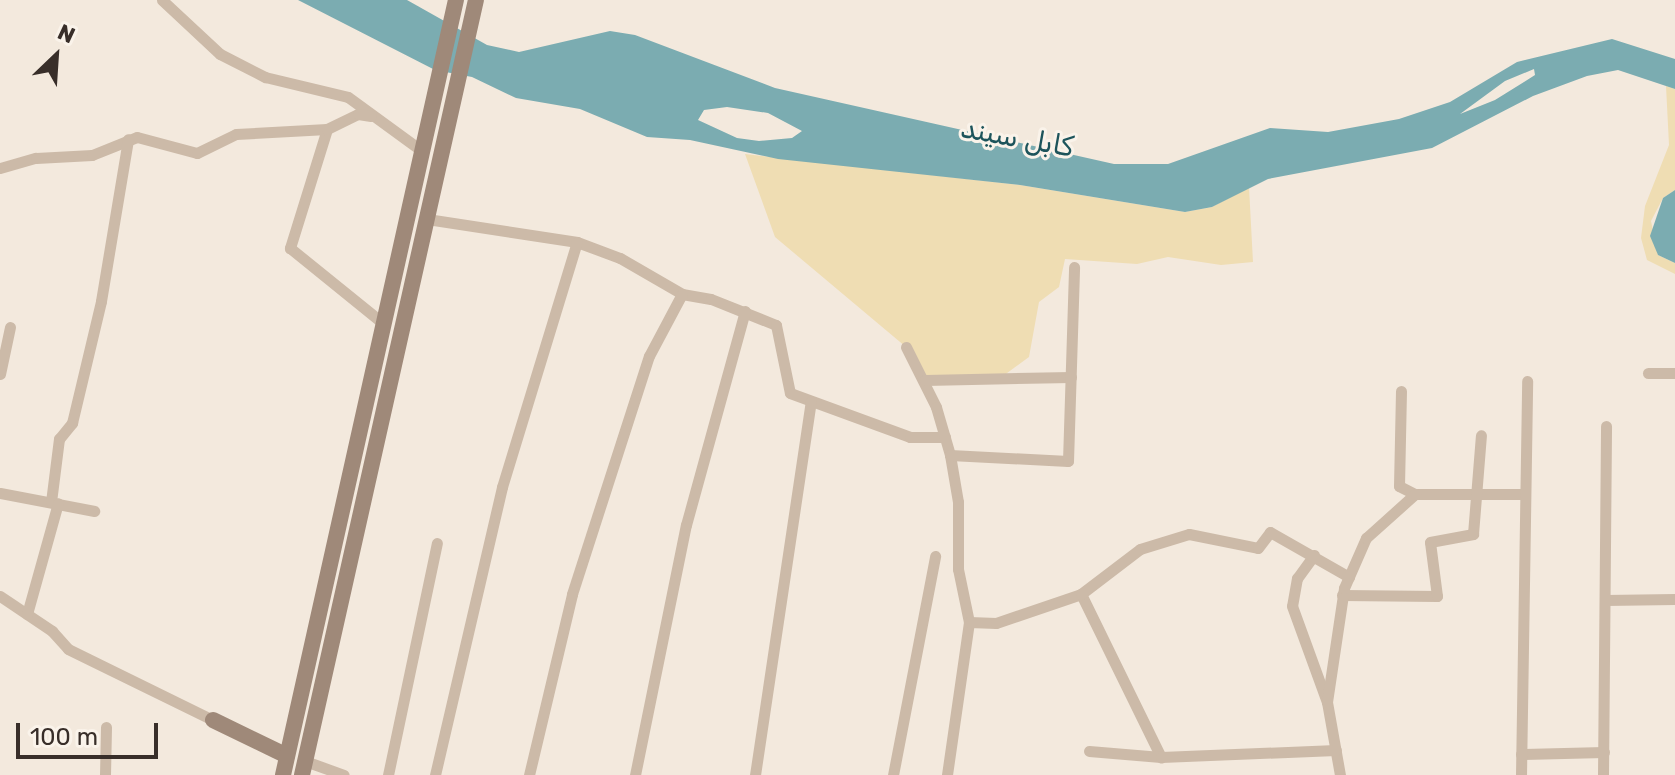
<!DOCTYPE html>
<meta charset="utf-8">
<style>
body{margin:0}
#map{position:relative;width:1675px;height:775px;overflow:hidden;background:#f3e9dd;font-family:Rubik,Cairo,sans-serif}
div>[style]{position:absolute}
[style*='--x']{left:calc(var(--x)*1px);top:calc(var(--y)*1px);width:calc(var(--w)*1px);rotate:calc(var(--a)*1deg)}
.sand>*{inset:0;background:#efddb3}
.water>*{inset:0;background:#7bacb1}
.street>*{height:11px;margin:-5.5px;padding:0 5.5px;transform-origin:5.5px;border-radius:5.5px;background:#ccbaa8}
.secondary>*{height:16px;margin:-8px;padding:0 8px;transform-origin:8px;border-radius:8px;background:#9f8979}
span{translate:-50% -50%;white-space:nowrap;text-align:center;line-height:1.15;-webkit-text-stroke:6px #faf3ea;paint-order:stroke}
.water-label{font-size:28px;color:#1d545b;font-style:italic}
.north{position:absolute;left:16px;top:16px;width:80px;height:80px;-webkit-text-stroke:6px #faf3ea;paint-order:stroke;rotate:25deg;font-size:22px;font-weight:700;line-height:32px;text-align:center;color:#382e29}
.north::after{content:'';display:block;margin:auto;width:28px;height:36px;background:#382e29;clip-path:polygon(50% 0,100% 100%,50% 72%,0 100%)}
.scale{position:absolute;left:16px;top:723px;width:142px;height:36px;box-sizing:border-box;border:4px solid #382e29;border-top:0;padding-left:10px;font-size:24px;line-height:28px;white-space:nowrap;color:#382e29;-webkit-text-stroke:6px #faf3ea;paint-order:stroke}
</style>
<div id="map">
<div class="sand">
<i style="clip-path:polygon(1666px 86px,1675px 89px,1675px 190px,1663px 198px,1651px 221px,1658px 255px,1675px 263px,1675px 274px,1647px 260px,1641px 238px,1645px 206px,1669px 145px)"></i>
<i style="clip-path:polygon(745px 154px,1020px 185px,1185px 212px,1212px 207px,1249px 187px,1253px 262px,1221px 265px,1168px 257px,1137px 264px,1065px 259px,1059px 287px,1039px 302px,1029px 357px,1003px 376px,925px 380px,906px 347px,775px 237px)"></i>
</div>
<div class="water">
<i style="clip-path:polygon(evenodd,298px 0,407px 0,487px 45px,519px 52px,610px 31px,635px 35px,775px 88px,1114px 164px,1168px 164px,1270px 128px,1328px 132px,1399px 119px,1450px 102px,1517px 62px,1612px 39px,1675px 59px,1675px 89px,1618px 70px,1587px 76px,1533px 96px,1432px 148px,1268px 179px,1212px 207px,1185px 212px,1020px 185px,778px 159px,690px 140px,647px 137px,580px 109px,516px 98px,472px 77px,435px 70px,298px 0,1534px 69px,1535px 75px,1495px 100px,1460px 114px,1505px 81px,1534px 69px,298px 0,727px 107px,768px 113px,802px 131px,792px 138px,759px 141px,737px 138px,698px 120px,704px 110px,727px 107px)"></i>
<i style="clip-path:polygon(1675px 190px,1675px 263px,1658px 255px,1650px 236px,1663px 198px)"></i>
</div>
<div class="street">
<i style="--x:162;--y:0;--w:79;--a:43"></i>
<i style="--x:220;--y:54;--w:51;--a:27.1"></i>
<i style="--x:265;--y:77;--w:85;--a:13.5"></i>
<i style="--x:348;--y:97;--w:92;--a:36.1"></i>
<i style="--x:327;--y:129;--w:125;--a:107.3"></i>
<i style="--x:290;--y:248;--w:121;--a:39"></i>
<i style="--x:0;--y:168;--w:37;--a:-16"></i>
<i style="--x:36;--y:158;--w:56;--a:-3.1"></i>
<i style="--x:92;--y:155;--w:48;--a:-21.8"></i>
<i style="--x:137;--y:137;--w:62;--a:14.9"></i>
<i style="--x:197;--y:153;--w:43;--a:-26"></i>
<i style="--x:236;--y:134;--w:91;--a:-3.1"></i>
<i style="--x:327;--y:129;--w:34;--a:-26"></i>
<i style="--x:358;--y:114;--w:13;--a:9"></i>
<i style="--x:427;--y:219;--w:152;--a:8.7"></i>
<i style="--x:577;--y:242;--w:46;--a:20.4"></i>
<i style="--x:620;--y:258;--w:72;--a:30.1"></i>
<i style="--x:682;--y:294;--w:29;--a:10"></i>
<i style="--x:711;--y:299;--w:70;--a:21.8"></i>
<i style="--x:776;--y:325;--w:69;--a:78.4"></i>
<i style="--x:790;--y:393;--w:128;--a:20.1"></i>
<i style="--x:910;--y:437;--w:35;--a:0"></i>
<i style="--x:906;--y:347;--w:67;--a:63.4"></i>
<i style="--x:936;--y:407;--w:50;--a:73.7"></i>
<i style="--x:950;--y:455;--w:48;--a:80.3"></i>
<i style="--x:958;--y:502;--w:67;--a:90"></i>
<i style="--x:958;--y:569;--w:54;--a:78.3"></i>
<i style="--x:969;--y:622;--w:155;--a:98.2"></i>
<i style="--x:1648;--y:373;--w:27;--a:0"></i>
<i style="--x:0;--y:374;--w:48;--a:-78"></i>
<i style="--x:925;--y:380;--w:146;--a:-1.2"></i>
<i style="--x:1401;--y:391;--w:95;--a:91.2"></i>
<i style="--x:1399;--y:486;--w:18;--a:27"></i>
<i style="--x:1415;--y:494;--w:109;--a:0"></i>
<i style="--x:950;--y:455;--w:118;--a:2.9"></i>
<i style="--x:1068;--y:461;--w:194;--a:-88.2"></i>
<i style="--x:0;--y:493;--w:96;--a:10.8"></i>
<i style="--x:51;--y:502;--w:64;--a:-82.8"></i>
<i style="--x:59;--y:439;--w:21;--a:-51"></i>
<i style="--x:72;--y:423;--w:125;--a:-76.6"></i>
<i style="--x:101;--y:301;--w:164;--a:-80.5"></i>
<i style="--x:1314;--y:555;--w:29;--a:126"></i>
<i style="--x:1297;--y:578;--w:28;--a:100"></i>
<i style="--x:1292;--y:606;--w:102;--a:70"></i>
<i style="--x:1327;--y:702;--w:74;--a:79.9"></i>
<i style="--x:1081;--y:594;--w:182;--a:63.9"></i>
<i style="--x:1342;--y:595;--w:95;--a:0.6"></i>
<i style="--x:1437;--y:596;--w:54;--a:-97.4"></i>
<i style="--x:1430;--y:542;--w:44;--a:-10.5"></i>
<i style="--x:1473;--y:534;--w:99;--a:-85.4"></i>
<i style="--x:0;--y:596;--w:63;--a:33.9"></i>
<i style="--x:52;--y:631;--w:24;--a:48"></i>
<i style="--x:68;--y:649;--w:161;--a:26.1"></i>
<i style="--x:1605;--y:600;--w:70;--a:-0.8"></i>
<i style="--x:27;--y:614;--w:115;--a:-74.4"></i>
<i style="--x:969;--y:622;--w:27;--a:2"></i>
<i style="--x:996;--y:623;--w:90;--a:-18.8"></i>
<i style="--x:1081;--y:594;--w:74;--a:-37.3"></i>
<i style="--x:1140;--y:549;--w:51;--a:-17"></i>
<i style="--x:1189;--y:534;--w:70;--a:11.5"></i>
<i style="--x:1258;--y:548;--w:20;--a:-53"></i>
<i style="--x:1270;--y:532;--w:91;--a:29.7"></i>
<i style="--x:1327;--y:702;--w:115;--a:-81.5"></i>
<i style="--x:1344;--y:588;--w:55;--a:-66.3"></i>
<i style="--x:1366;--y:538;--w:66;--a:-41.9"></i>
<i style="--x:1089;--y:751;--w:72;--a:4.8"></i>
<i style="--x:1161;--y:757;--w:175;--a:-2.3"></i>
<i style="--x:1521;--y:754;--w:83;--a:-1.4"></i>
<i style="--x:305;--y:761;--w:41;--a:19.7"></i>
<i style="--x:105;--y:775;--w:48;--a:-88.8"></i>
<i style="--x:388;--y:775;--w:237;--a:-78.1"></i>
<i style="--x:435;--y:775;--w:296;--a:-76.9"></i>
<i style="--x:502;--y:487;--w:256;--a:-73"></i>
<i style="--x:529;--y:775;--w:186;--a:-76.6"></i>
<i style="--x:572;--y:594;--w:250;--a:-72.1"></i>
<i style="--x:649;--y:356;--w:70;--a:-62"></i>
<i style="--x:635;--y:775;--w:255;--a:-78.5"></i>
<i style="--x:686;--y:525;--w:222;--a:-74.6"></i>
<i style="--x:755;--y:775;--w:378;--a:-81.5"></i>
<i style="--x:893;--y:775;--w:223;--a:-79.1"></i>
<i style="--x:1521;--y:775;--w:394;--a:-89.1"></i>
<i style="--x:1603;--y:775;--w:349;--a:-89.5"></i>
</div>
<div class="secondary">
<i style="--x:213;--y:720;--w:82;--a:25.9"></i>
<i style="--x:283;--y:775;--w:794;--a:-77.42"></i>
<i style="--x:302;--y:775;--w:794;--a:-77.35"></i>
</div>
<div class="water-label">
<span style="left:1017px;top:138px;rotate:10deg">کابل سيند</span>
</div>
<div class="north">N</div>
<div class="scale">100 m</div>
</div>
